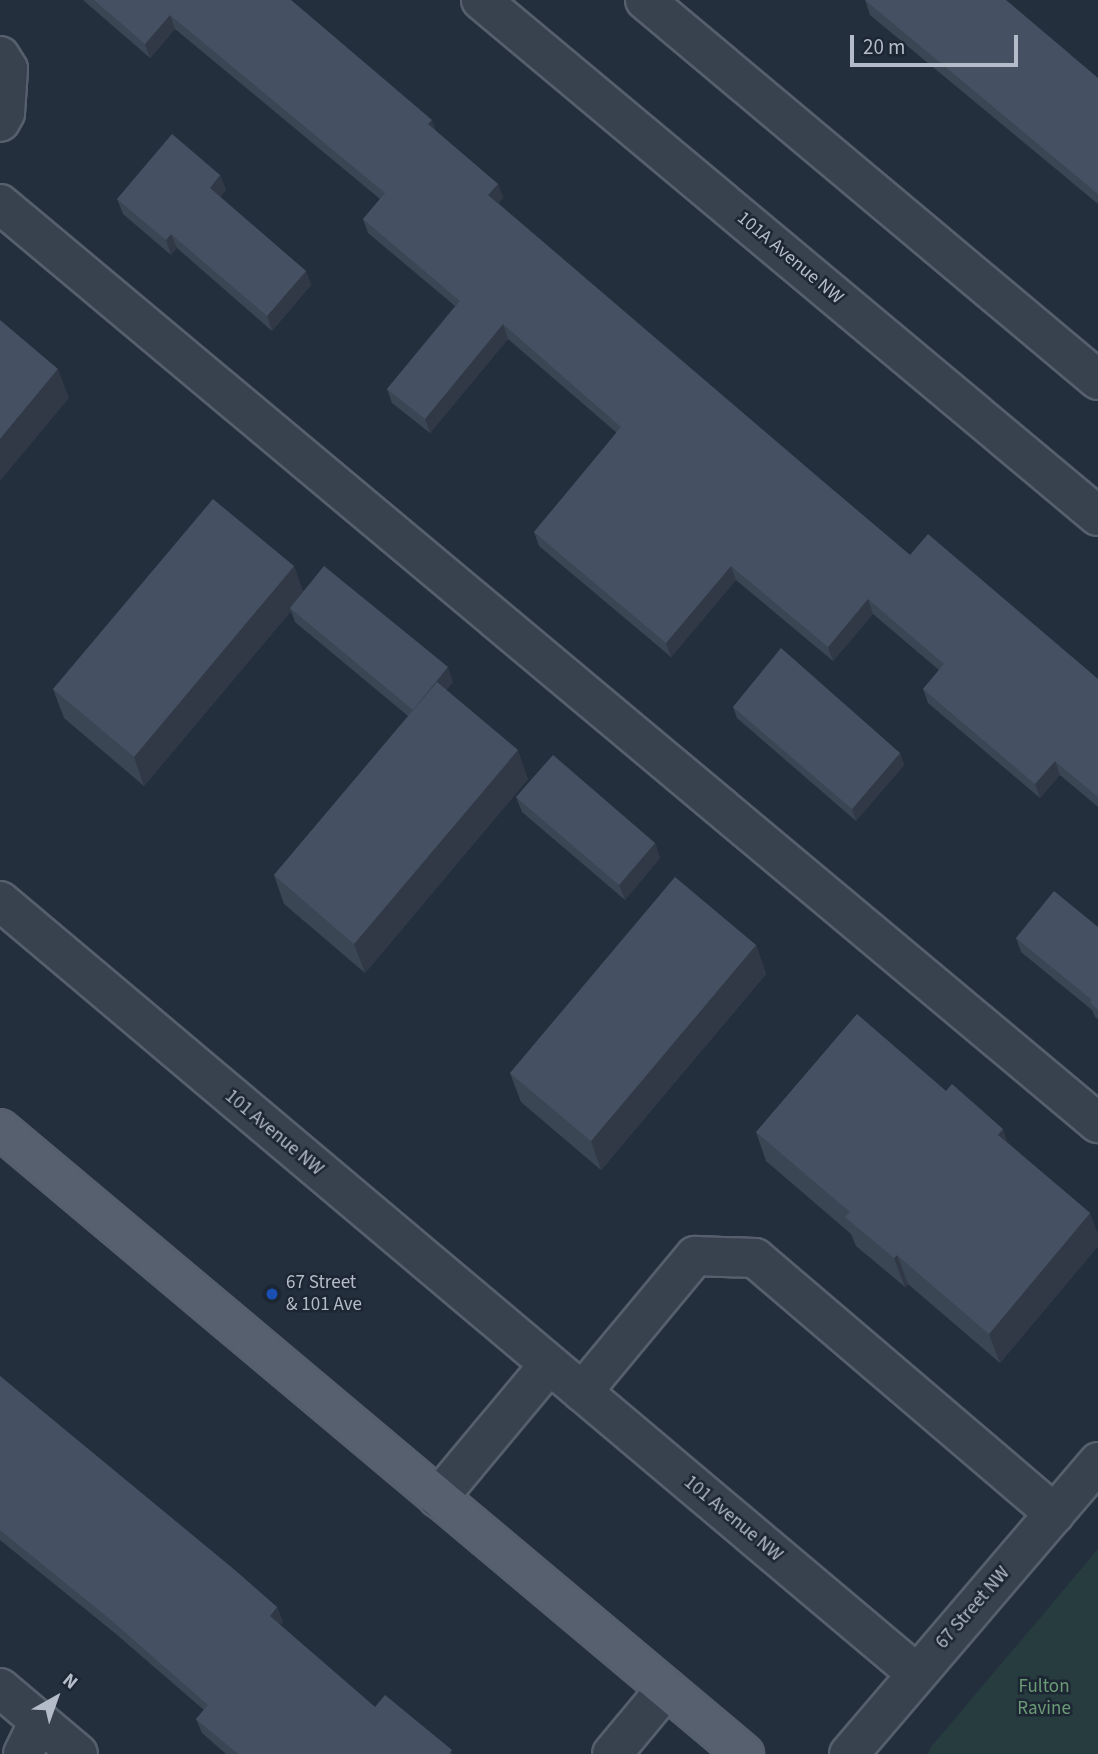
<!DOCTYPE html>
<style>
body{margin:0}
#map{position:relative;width:1098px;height:1754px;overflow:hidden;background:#242f3e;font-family:"Source Sans 3",sans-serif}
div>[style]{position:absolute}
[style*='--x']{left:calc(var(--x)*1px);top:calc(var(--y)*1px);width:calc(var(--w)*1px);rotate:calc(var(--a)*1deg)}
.green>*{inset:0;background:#263c3f}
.roads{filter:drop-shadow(2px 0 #565f6c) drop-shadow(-2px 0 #565f6c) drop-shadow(0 2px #565f6c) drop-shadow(0 -2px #565f6c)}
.minor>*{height:38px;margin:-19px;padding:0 19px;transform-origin:19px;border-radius:19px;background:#38414e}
.major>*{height:38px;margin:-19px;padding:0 19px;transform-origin:19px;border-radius:19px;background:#56606e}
.wall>*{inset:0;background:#3b4654}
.shaded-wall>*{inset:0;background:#303945}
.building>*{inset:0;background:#455162}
.dots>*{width:19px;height:19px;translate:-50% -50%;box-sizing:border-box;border:4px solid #1d2633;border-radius:50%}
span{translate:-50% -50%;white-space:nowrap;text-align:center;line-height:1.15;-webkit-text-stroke:5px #1d2633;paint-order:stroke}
.street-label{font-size:19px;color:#b4bcc9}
.poi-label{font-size:19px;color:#b4bcc9}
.left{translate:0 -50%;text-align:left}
.park-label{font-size:19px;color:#6b9a76}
.north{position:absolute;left:21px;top:1663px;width:70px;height:70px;-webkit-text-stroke:5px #1d2633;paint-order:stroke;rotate:40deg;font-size:19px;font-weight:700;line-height:28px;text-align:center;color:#b4bcc9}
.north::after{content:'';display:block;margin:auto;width:24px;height:32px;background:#b4bcc9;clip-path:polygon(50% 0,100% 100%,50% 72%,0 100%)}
.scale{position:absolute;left:850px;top:35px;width:168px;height:32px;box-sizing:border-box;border:4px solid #b4bcc9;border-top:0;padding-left:9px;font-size:21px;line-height:24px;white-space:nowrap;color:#b4bcc9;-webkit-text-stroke:5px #1d2633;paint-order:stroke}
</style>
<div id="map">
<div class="green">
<i style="clip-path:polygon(1098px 1549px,1098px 1754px,928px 1754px,931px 1747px)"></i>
</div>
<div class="roads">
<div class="minor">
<i style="--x:481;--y:0;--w:804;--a:39.91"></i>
<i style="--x:645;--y:0;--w:591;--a:39.99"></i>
<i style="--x:0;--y:56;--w:15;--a:58"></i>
<i style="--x:8;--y:69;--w:44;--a:93.9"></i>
<i style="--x:5;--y:113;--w:10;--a:119"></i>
<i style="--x:0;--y:204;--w:1432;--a:39.93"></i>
<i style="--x:0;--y:901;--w:1199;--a:40.13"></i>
<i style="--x:582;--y:1392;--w:177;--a:-50.3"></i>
<i style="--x:695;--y:1256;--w:60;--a:1.9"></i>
<i style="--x:755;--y:1258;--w:394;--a:40.5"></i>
<i style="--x:438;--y:1498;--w:173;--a:-50.2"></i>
<i style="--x:0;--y:1688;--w:102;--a:40.2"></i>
<i style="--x:23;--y:1754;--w:37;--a:-64"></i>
<i style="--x:612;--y:1754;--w:85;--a:-50.3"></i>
<i style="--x:849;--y:1754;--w:384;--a:-49.5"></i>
</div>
<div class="major">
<i style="--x:0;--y:1129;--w:972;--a:40.03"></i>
</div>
</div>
<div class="wall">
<i style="clip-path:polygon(83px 0,291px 0,436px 131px,498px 184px,503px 198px,498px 203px,819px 478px,910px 555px,1098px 679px,1098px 807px,1060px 775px,1040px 798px,928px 703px,923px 689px,939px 670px,873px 614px,833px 661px,736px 580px,671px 657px,539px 546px,534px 532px,617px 433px,508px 339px,430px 433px,392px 403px,387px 389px,455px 306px,368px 233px,363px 219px,380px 199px,175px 29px,150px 58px)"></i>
<i style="clip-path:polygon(865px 0,1098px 78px,1098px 204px,870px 15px)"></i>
<i style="clip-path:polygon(220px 175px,226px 190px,220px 197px,306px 271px,311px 285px,272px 331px,177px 248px,171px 255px,123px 214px,117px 199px)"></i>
<i style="clip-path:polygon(294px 566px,303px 592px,453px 682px,446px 690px,528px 779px,365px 973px,284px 904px,274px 875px,408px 716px,295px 622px,291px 611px,144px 786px,64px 718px,53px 689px)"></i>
<i style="clip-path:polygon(733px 707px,900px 753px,904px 765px,856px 821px,737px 718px)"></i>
<i style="clip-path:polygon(516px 797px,655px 843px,660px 858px,625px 900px,522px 812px)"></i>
<i style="clip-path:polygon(1098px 927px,1098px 1019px,1095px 1017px,1092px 1010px,1021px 952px,1016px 938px)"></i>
<i style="clip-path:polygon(756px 945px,766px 974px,601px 1170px,521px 1102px,510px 1073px)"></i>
<i style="clip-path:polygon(756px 1132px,1008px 1143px,1090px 1213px,1098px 1235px,1098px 1246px,1000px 1363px,908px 1284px,905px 1287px,856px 1246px,851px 1234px,766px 1161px)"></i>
<i style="clip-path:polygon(0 1376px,277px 1607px,283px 1622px,280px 1625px,375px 1707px,453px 1754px,226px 1754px,202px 1733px,196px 1719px,204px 1710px,116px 1634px,0 1540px)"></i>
</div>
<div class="shaded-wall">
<i style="clip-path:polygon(170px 15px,175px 29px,150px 58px,145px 44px)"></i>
<i style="clip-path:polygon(432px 120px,437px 134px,428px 124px)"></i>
<i style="clip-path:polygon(220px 175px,226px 190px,215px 202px,210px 188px)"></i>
<i style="clip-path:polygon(498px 184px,503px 198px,493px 209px,488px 195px)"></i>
<i style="clip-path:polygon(171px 234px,177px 248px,171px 255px,166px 240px)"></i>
<i style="clip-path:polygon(306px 271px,311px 285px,272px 331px,267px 316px)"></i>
<i style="clip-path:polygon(503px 324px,508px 339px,430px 433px,425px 419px)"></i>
<i style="clip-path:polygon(58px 369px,69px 398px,0 481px,0 439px)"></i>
<i style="clip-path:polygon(294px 566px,304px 595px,290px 608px,291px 611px,144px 786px,134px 757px)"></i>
<i style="clip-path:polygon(731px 566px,736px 580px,671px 657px,666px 643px)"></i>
<i style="clip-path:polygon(868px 599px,873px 614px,833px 661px,828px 647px)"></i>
<i style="clip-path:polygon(448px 667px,453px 682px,418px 724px,413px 710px)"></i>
<i style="clip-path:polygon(518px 750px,528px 779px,365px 973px,354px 944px)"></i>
<i style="clip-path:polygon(900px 753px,904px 765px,856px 821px,852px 809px)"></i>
<i style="clip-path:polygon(1055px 761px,1060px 775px,1040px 798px,1035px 784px)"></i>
<i style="clip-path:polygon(655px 843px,660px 858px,625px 900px,619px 885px)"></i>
<i style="clip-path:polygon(756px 945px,766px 974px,601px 1170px,591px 1141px)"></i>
<i style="clip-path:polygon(1003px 1129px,1013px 1158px,998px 1135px)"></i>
<i style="clip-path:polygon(1090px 1213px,1098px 1235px,1098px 1246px,1000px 1363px,989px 1334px)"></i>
<i style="clip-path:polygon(897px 1255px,908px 1284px,905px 1287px,894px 1258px)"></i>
<i style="clip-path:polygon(277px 1607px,283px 1622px,275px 1631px,270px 1616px)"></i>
</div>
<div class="building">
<i style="clip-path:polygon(94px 0,291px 0,432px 120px,428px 124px,498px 184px,488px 195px,819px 478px,910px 555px,928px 534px,1098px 679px,1098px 797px,1055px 761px,1035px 784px,923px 689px,944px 664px,868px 599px,828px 647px,731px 566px,666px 643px,534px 532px,621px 427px,503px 324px,425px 419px,387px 389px,460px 301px,363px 219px,385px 193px,170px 15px,145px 44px)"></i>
<i style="clip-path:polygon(865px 0,1006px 0,1098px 78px,1098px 194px)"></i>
<i style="clip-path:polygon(172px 134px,220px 175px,210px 188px,306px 271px,267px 316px,171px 234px,166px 240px,117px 199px)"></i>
<i style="clip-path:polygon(0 320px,58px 369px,0 439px)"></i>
<i style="clip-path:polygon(213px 499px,294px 566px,134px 757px,53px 689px)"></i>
<i style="clip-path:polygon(324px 566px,448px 667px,413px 710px,290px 608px)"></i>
<i style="clip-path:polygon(781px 648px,900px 753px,852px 809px,733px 707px)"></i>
<i style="clip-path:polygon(437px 682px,518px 750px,354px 944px,274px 875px)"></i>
<i style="clip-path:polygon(553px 755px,655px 843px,619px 885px,516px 797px)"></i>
<i style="clip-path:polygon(675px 877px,756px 945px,591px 1141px,510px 1073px)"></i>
<i style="clip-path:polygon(1054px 891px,1098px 927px,1098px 1010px,1090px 1002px,1092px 1000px,1016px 938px)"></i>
<i style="clip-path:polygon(857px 1014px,946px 1091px,952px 1084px,1003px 1129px,998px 1135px,1090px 1213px,989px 1334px,897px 1255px,894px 1258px,845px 1217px,850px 1212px,756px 1132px)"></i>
<i style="clip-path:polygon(0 1376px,236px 1571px,277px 1607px,270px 1616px,375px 1707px,385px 1695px,452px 1750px,449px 1754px,238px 1754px,196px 1719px,208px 1705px,111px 1620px,0 1530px)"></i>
</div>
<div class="dots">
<i style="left:272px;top:1294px;background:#1a4fb4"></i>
</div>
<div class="street-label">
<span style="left:790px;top:258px;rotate:40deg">101A Avenue NW</span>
<span style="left:274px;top:1133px;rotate:40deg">101 Avenue NW</span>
<span style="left:733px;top:1519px;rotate:40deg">101 Avenue NW</span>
<span style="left:973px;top:1608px;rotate:-49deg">67 Street NW</span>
</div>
<div class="poi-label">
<span class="left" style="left:286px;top:1294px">67 Street<br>&amp; 101 Ave</span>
</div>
<div class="park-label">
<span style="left:1044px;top:1698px">Fulton<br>Ravine</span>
</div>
<div class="north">N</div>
<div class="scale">20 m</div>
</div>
